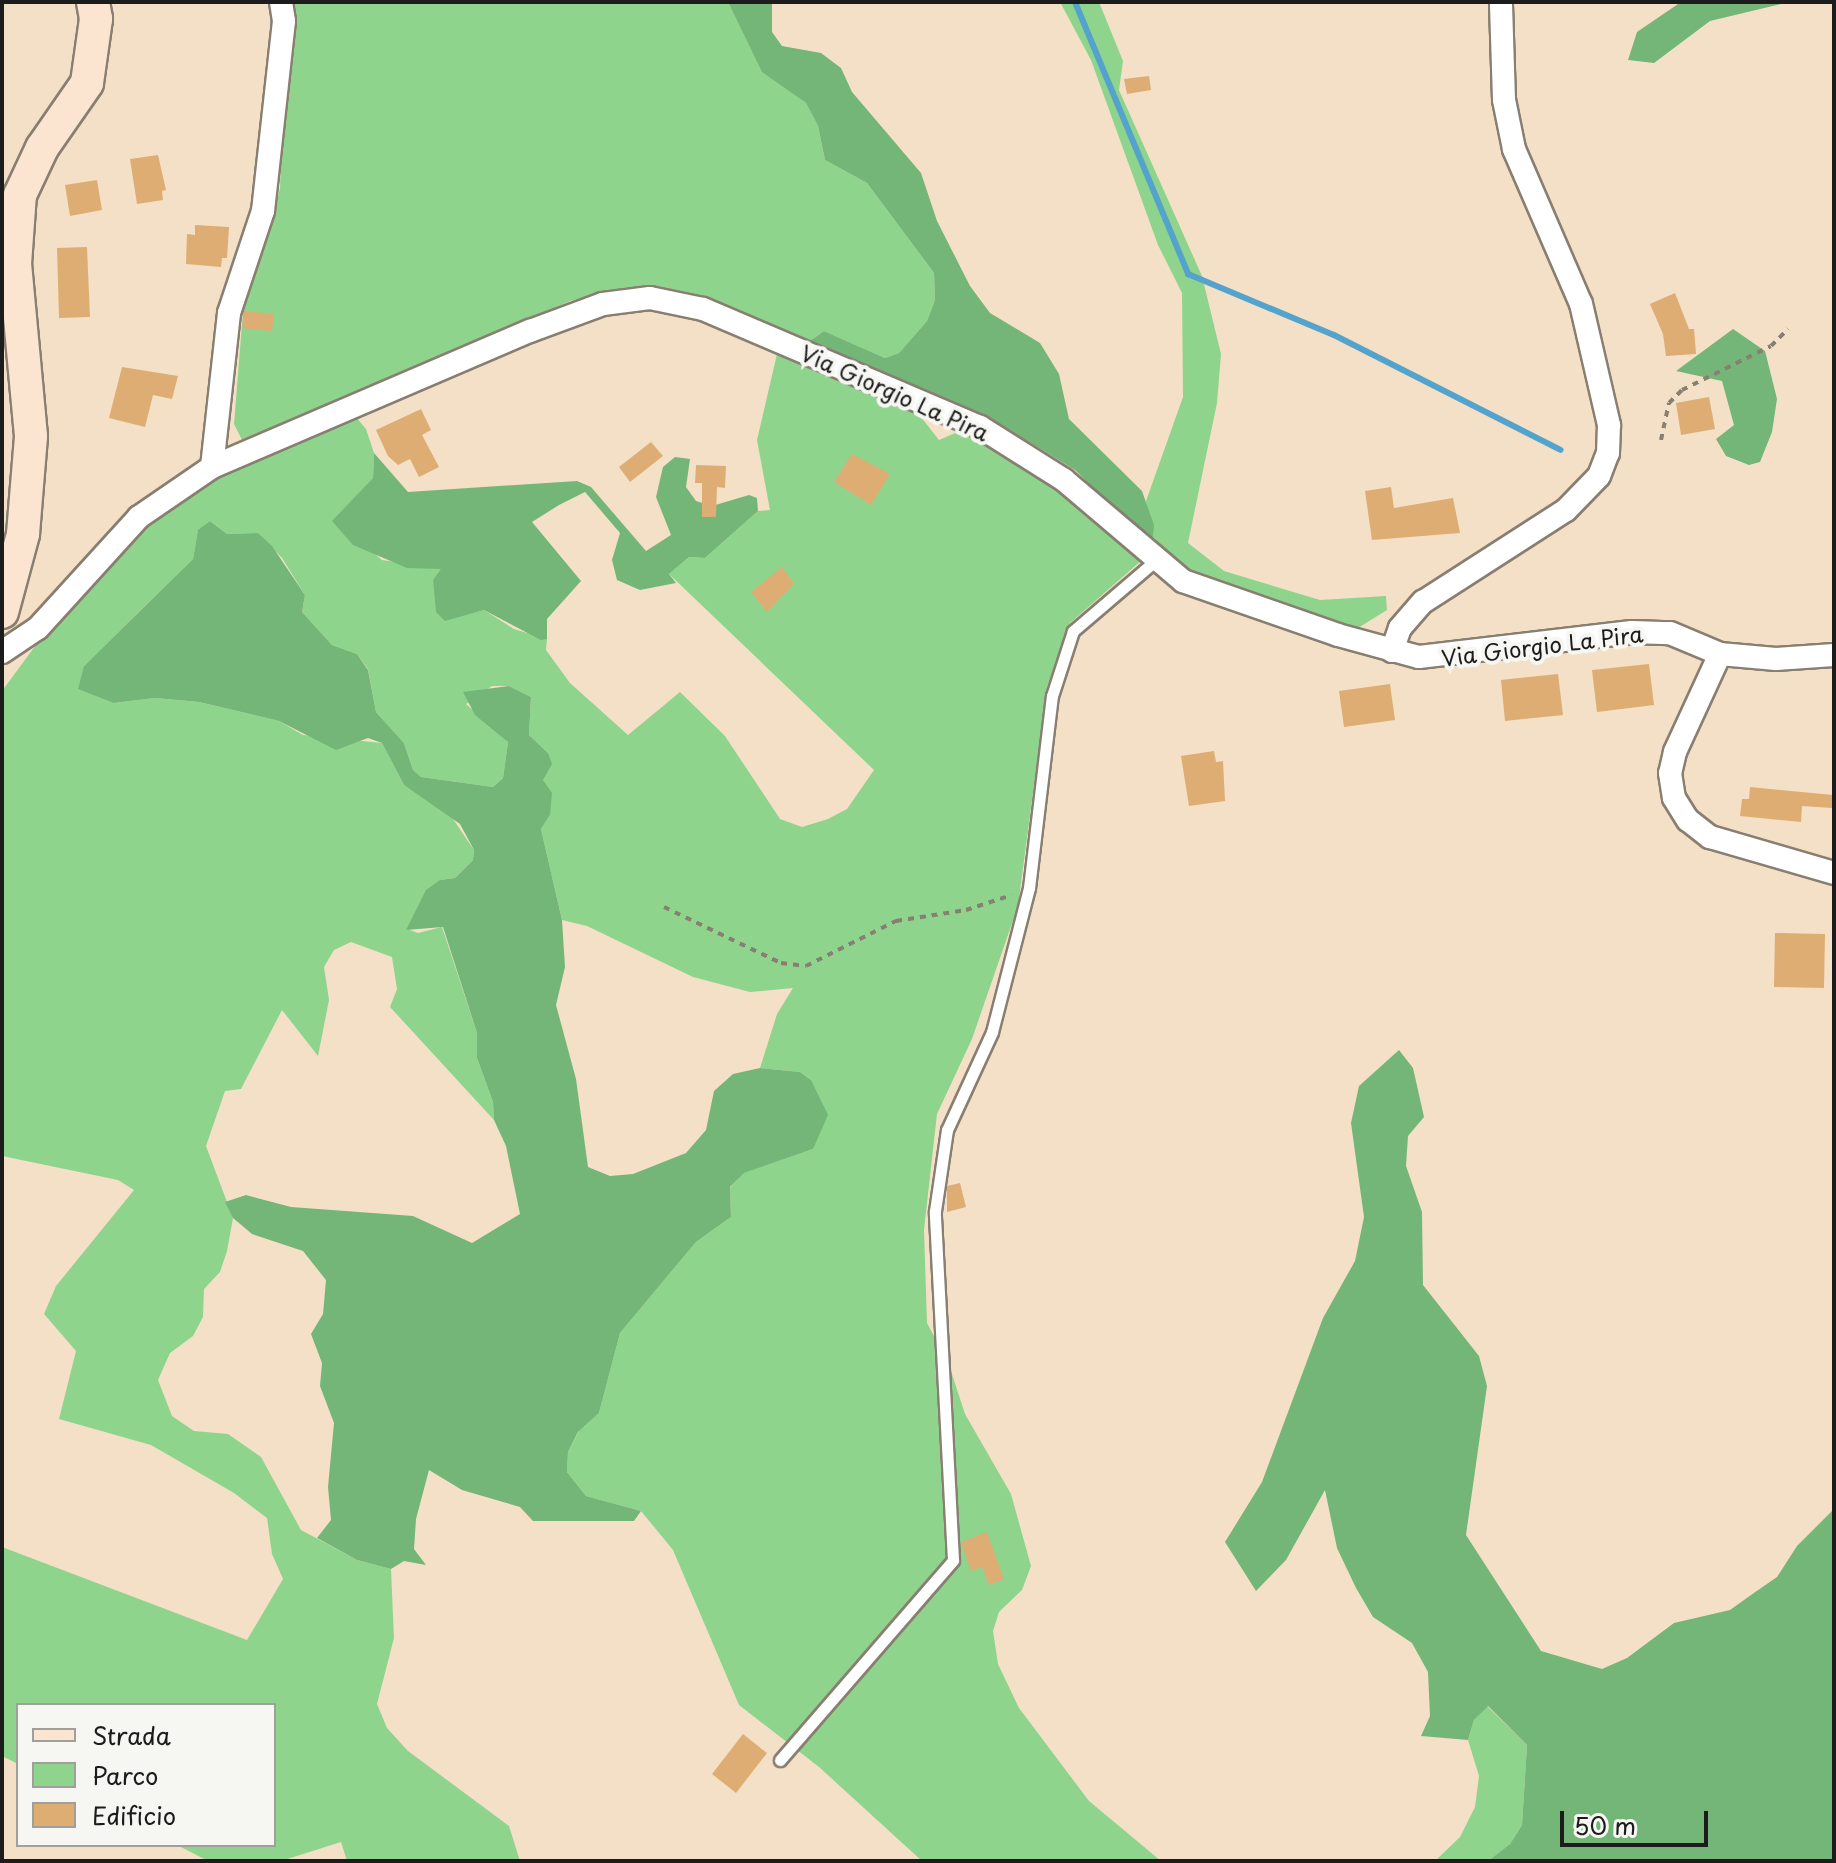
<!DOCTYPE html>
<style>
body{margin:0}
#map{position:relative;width:1836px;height:1863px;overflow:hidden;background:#f4e0c6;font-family:"Playpen Sans",sans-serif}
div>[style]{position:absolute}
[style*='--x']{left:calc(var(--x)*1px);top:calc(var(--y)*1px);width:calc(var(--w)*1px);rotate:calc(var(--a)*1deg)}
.green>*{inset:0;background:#8fd48d}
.forest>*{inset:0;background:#73b678}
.stream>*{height:6px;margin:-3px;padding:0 3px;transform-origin:3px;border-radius:3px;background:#53a3cd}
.building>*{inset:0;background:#dead73}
.path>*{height:4px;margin-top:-2px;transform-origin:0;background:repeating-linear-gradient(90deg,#887e71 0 6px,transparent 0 12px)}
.roads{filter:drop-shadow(2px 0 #887e71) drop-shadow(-2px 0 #887e71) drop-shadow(0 2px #887e71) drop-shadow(0 -2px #887e71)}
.lane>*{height:11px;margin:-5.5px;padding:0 5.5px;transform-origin:5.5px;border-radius:5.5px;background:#fff}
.street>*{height:22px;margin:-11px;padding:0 11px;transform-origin:11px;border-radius:11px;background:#fff}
.secondary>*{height:32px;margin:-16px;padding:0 16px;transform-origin:16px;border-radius:16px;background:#fce5d0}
span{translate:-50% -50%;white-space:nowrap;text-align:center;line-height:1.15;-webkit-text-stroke:8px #f6f6f2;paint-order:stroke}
.street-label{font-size:22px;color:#1c1c1c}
.frame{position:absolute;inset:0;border:4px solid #1c1c1c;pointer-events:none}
.legend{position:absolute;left:16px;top:1703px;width:260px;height:144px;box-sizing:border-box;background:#f6f6f2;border:2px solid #9f9f9c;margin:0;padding:10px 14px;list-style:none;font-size:24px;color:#1c1c1c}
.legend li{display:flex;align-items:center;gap:16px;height:40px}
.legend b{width:40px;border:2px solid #9f9f9c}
.scale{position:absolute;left:1560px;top:1811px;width:148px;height:36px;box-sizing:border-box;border:4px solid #1c1c1c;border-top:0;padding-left:10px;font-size:24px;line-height:28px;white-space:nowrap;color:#1c1c1c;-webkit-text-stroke:6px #f6f6f2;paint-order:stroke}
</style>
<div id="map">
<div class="green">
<i style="clip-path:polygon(286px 2px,728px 2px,762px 71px,806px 103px,818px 126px,825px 160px,867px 183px,934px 273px,935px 300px,927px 321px,899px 353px,885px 358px,824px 331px,807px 343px,712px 301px,647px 287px,623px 288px,570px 301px,256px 442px,243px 442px,234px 424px,243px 311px,280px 189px)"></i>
<i style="clip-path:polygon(1060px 2px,1099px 2px,1123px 61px,1119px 90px,1202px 276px,1221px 354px,1217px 403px,1188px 543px,1224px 571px,1320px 600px,1386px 596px,1387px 610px,1358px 628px,1210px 582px,1152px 546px,1146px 501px,1183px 397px,1182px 293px,1158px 245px,1091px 60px)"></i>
<i style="clip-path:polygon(784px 352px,910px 403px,939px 440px,967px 428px,1019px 455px,1142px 560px,1070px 623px,1047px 687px,1018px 906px,972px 1039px,937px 1114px,924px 1230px,927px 1323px,948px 1362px,965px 1414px,1011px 1494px,1031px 1566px,1022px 1590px,999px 1612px,993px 1631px,998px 1664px,1019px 1708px,1089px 1801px,1161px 1861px,922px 1861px,819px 1767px,739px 1705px,673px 1550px,641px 1511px,586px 1496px,567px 1472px,568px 1452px,579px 1431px,599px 1413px,620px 1333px,696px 1242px,731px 1217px,730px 1188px,743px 1173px,813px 1149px,811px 1080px,800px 1072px,760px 1068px,777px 1014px,793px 988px,750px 992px,693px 977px,587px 926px,562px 920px,541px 829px,550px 815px,543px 780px,548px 753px,529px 735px,531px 697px,509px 686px,492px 686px,466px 704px,508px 742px,503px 778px,493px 787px,421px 777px,413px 770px,404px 743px,376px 712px,368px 669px,357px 654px,332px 645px,302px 612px,305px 595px,282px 558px,258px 533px,227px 534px,210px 521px,198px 531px,193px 559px,84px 666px,114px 703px,155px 698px,199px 702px,279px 721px,303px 735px,382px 743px,404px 785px,449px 813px,474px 850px,473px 860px,455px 878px,440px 880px,407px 929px,418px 933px,442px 927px,477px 1033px,477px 1058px,493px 1102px,494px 1120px,390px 1007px,397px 989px,392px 957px,351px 942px,334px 950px,324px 967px,329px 1000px,318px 1056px,282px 1010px,241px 1089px,225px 1091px,206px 1146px,233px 1218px,227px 1251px,220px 1272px,204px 1289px,203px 1317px,193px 1336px,170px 1353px,158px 1380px,172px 1416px,194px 1431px,228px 1434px,261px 1457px,301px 1530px,357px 1560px,391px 1569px,394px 1638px,377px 1704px,387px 1728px,408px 1751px,509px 1826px,520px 1861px,347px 1861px,341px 1842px,281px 1861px,208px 1861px,177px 1845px,274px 1845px,274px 1705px,18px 1705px,18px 1764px,2px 1756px,2px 1547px,247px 1640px,283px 1579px,272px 1554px,267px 1518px,234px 1493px,151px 1445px,59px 1419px,76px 1351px,44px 1314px,56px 1286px,134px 1190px,118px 1180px,2px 1156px,2px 691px,58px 615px,143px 524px,226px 471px,355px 416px,366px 429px,374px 453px,373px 478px,336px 519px,382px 560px,443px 569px,433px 580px,438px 605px,457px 617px,484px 610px,514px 629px,547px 639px,546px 650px,570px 683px,628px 735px,680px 692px,725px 736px,780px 819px,802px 827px,828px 819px,847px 809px,874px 770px,669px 574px,689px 557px,705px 558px,758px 511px,770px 510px,757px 440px,777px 354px)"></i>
<i style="clip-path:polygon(1487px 1706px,1527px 1745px,1522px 1825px,1510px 1844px,1488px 1861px,1435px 1861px,1460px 1837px,1475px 1807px,1479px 1776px,1468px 1740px,1474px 1720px)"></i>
</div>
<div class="forest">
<i style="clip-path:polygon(728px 2px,772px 2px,772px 32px,782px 46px,821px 53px,841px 68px,852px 92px,921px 173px,937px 221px,970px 286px,990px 313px,1040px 343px,1059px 374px,1069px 419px,1142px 491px,1154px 525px,1152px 546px,1075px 470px,1002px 425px,807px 343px,824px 331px,885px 358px,899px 353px,927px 321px,935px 300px,934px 273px,867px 183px,825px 160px,818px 126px,806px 103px,762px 72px)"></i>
<i style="clip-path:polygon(1681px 2px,1789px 2px,1710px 21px,1654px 63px,1628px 60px,1637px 32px)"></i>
<i style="clip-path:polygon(1733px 329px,1765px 351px,1777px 399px,1772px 432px,1760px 462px,1749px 465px,1726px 456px,1716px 439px,1734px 425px,1722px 381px,1676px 371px)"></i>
<i style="clip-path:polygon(374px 453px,408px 492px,577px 481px,591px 487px,646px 551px,671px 535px,656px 497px,663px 467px,675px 457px,690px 459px,686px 487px,696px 501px,712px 506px,749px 495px,757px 498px,758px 511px,705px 558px,689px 557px,669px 574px,676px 583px,640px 590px,617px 580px,612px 560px,620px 533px,585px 492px,559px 505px,532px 522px,581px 581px,547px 619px,547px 639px,541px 640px,484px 610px,445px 621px,436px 612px,433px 580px,441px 569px,407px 568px,353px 545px,332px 521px,373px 478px)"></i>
<i style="clip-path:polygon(210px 521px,227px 534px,258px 533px,272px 546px,305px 595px,302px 612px,332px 645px,357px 654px,368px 670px,376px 712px,404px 743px,413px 770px,421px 777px,493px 787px,503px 778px,508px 742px,475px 715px,463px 692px,509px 686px,531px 697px,529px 735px,548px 753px,552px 764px,543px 780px,552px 793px,550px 815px,541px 829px,562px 920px,565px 967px,556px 1005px,576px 1079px,588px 1167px,610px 1176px,633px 1174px,686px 1153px,706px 1130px,714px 1091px,733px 1074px,760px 1068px,800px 1072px,811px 1080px,828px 1115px,813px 1149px,744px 1173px,730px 1187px,731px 1217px,696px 1242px,620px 1333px,599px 1413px,578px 1432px,568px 1452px,567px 1472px,586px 1496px,641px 1511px,634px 1521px,533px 1521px,520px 1507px,462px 1490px,429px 1470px,416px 1519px,414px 1549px,426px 1565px,404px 1561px,391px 1569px,357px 1560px,317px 1538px,331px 1520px,328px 1487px,334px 1423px,320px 1386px,322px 1363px,311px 1334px,323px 1314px,326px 1280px,303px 1251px,252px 1234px,233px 1218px,225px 1202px,246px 1195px,291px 1207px,413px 1216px,472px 1243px,520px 1214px,506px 1146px,494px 1120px,493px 1102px,477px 1058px,477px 1033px,443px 927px,406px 930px,426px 890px,440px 880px,455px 878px,473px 860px,474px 850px,460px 824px,404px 785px,382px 743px,368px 738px,336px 750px,279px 721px,199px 702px,155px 698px,114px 703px,78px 689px,84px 666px,193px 559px,198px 530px)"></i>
<i style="clip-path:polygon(1399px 1050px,1413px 1068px,1424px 1117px,1408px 1136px,1406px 1166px,1422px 1212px,1423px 1285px,1479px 1356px,1487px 1386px,1466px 1535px,1541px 1651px,1602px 1669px,1627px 1658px,1674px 1623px,1730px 1610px,1751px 1595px,1777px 1577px,1797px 1546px,1834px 1509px,1834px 1861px,1488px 1861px,1510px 1844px,1522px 1825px,1527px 1745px,1488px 1706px,1474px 1720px,1468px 1740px,1421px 1736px,1430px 1716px,1428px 1672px,1412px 1643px,1373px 1617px,1356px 1588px,1337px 1548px,1325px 1490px,1286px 1560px,1256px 1591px,1225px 1542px,1262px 1482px,1323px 1318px,1355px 1261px,1364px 1217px,1351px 1123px,1359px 1086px)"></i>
</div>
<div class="stream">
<i style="--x:1075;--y:2;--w:295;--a:67.4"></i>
<i style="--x:1188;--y:274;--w:158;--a:22.7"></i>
<i style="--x:1334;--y:335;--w:254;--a:26.9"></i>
</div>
<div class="building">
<i style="clip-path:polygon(1149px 76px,1151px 90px,1127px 94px,1124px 79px)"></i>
<i style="clip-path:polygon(158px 155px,166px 190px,162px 191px,163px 200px,137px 204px,130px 159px)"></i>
<i style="clip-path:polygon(97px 180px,102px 210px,70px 216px,65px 185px)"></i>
<i style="clip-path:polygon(195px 225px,229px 227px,227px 258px,222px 258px,221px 267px,186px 264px,187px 234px,195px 235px)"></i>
<i style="clip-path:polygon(87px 247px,90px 317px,59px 318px,57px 248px)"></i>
<i style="clip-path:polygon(1675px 293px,1689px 329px,1694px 329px,1696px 354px,1666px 356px,1663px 334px,1650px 304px)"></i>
<i style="clip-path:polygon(244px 311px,274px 314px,272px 331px,242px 328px)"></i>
<i style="clip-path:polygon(122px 367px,178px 376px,172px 399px,153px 395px,145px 427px,109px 418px)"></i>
<i style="clip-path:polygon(1709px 397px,1715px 429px,1681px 435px,1676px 403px)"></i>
<i style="clip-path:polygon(421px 409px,431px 430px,422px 435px,439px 467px,419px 477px,410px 459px,398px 465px,388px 456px,376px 430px)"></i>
<i style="clip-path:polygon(651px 442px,663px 456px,630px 482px,619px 467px)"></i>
<i style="clip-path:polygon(852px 454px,890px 474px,871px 505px,834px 482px)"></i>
<i style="clip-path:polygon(696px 465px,726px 466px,725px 488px,717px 487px,716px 517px,702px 517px,702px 483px,695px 483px)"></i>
<i style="clip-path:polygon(1391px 487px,1394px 508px,1453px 498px,1460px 533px,1372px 540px,1365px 491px)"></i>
<i style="clip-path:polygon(782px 567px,794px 584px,767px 612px,751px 592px)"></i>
<i style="clip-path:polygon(1649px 664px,1654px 705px,1597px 712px,1592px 670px)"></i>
<i style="clip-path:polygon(1558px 674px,1563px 715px,1505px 721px,1501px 680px)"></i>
<i style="clip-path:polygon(1390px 684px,1395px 720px,1344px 727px,1339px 691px)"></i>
<i style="clip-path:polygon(1214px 751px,1216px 762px,1223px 761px,1225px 801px,1189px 806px,1181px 756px)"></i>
<i style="clip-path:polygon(1750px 787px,1833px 795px,1832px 808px,1802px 806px,1801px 822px,1740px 816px,1742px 799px,1749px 799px)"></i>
<i style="clip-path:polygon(1775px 933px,1825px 934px,1824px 988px,1774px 987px)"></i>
<i style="clip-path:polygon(960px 1183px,966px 1207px,947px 1212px,947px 1186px)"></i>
<i style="clip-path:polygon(987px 1532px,1004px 1579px,989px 1585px,982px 1567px,971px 1571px,961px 1542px)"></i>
<i style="clip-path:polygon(743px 1734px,767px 1753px,736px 1793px,712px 1774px)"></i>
</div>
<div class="path">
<i style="--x:1661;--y:440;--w:38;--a:-78"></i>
<i style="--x:1669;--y:403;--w:18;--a:-45"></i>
<i style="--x:1682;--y:390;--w:99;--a:-26.3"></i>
<i style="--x:1771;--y:346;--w:24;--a:-45"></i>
<i style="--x:664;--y:907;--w:130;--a:25.6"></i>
<i style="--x:781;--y:963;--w:25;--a:7"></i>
<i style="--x:806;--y:966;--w:101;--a:-26.6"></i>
<i style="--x:896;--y:921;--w:71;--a:-8.9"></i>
<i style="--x:966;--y:910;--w:48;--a:-18.1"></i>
</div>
<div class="roads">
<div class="lane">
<i style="--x:780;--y:1760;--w:264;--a:-49.1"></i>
<i style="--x:953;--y:1560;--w:349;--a:-93"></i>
<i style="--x:935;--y:1211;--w:82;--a:-81.6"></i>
<i style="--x:947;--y:1130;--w:108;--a:-65.3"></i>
<i style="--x:992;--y:1032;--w:149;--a:-75.6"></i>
<i style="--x:1029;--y:888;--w:193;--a:-83.2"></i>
<i style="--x:1052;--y:696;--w:68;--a:-72.1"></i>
<i style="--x:1073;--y:631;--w:108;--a:-40.5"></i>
</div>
<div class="street">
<i style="--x:212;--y:467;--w:155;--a:-83.7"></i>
<i style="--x:229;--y:313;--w:108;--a:-71.6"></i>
<i style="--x:263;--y:211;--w:191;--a:-83.7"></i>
<i style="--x:284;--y:21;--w:19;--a:-99"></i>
<i style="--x:1392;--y:651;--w:24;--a:-71"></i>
<i style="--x:1400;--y:628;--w:35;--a:-49"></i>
<i style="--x:1423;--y:602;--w:170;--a:-32.8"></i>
<i style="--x:1566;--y:510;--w:47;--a:-45.9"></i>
<i style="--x:1599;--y:476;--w:25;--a:-69"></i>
<i style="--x:1608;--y:453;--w:28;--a:-88"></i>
<i style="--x:1609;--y:425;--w:124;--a:-103"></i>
<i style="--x:1581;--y:304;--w:169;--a:-113.4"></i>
<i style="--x:1514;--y:149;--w:50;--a:-101.5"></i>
<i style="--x:1504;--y:100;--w:98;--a:-91.8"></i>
<i style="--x:2;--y:652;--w:43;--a:-33.7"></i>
<i style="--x:38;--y:628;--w:150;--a:-47.7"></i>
<i style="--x:139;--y:517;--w:88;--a:-34.4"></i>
<i style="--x:212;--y:467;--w:346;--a:-23.2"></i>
<i style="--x:530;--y:331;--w:78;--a:-20.3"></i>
<i style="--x:603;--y:304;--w:47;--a:-7.3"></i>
<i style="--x:650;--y:298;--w:54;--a:11.7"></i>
<i style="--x:703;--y:309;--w:301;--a:23.1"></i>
<i style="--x:980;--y:427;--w:99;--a:32.2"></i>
<i style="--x:1064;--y:480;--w:156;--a:40.3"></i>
<i style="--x:1183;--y:581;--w:164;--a:19.2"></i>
<i style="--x:1338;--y:635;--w:84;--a:15.2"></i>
<i style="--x:1419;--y:657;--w:214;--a:-6.7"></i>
<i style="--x:1632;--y:632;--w:38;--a:2"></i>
<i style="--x:1670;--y:633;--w:54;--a:22.8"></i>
<i style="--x:1720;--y:654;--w:56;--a:5.1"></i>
<i style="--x:1776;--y:659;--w:58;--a:-3.9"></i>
<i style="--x:1720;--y:654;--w:108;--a:114.7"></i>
<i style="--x:1675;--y:752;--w:22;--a:103"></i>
<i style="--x:1670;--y:773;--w:25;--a:81"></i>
<i style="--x:1674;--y:798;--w:26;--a:58"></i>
<i style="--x:1688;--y:820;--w:28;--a:38"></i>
<i style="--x:1710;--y:837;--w:129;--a:16.2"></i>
</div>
<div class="secondary">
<i style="--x:2;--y:612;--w:81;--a:-74.9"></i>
<i style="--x:23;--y:534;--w:98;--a:-85.3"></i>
<i style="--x:31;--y:436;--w:173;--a:-95.3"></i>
<i style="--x:15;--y:264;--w:69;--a:-85.9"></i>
<i style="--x:20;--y:195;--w:52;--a:-64.9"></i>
<i style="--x:42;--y:148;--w:79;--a:-55.3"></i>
<i style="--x:87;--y:83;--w:65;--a:-82"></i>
<i style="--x:96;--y:19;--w:17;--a:-100"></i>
</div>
</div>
<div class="street-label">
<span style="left:895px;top:392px;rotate:24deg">Via Giorgio La Pira</span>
<span style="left:1542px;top:645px;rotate:-7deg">Via Giorgio La Pira</span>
</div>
<div class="frame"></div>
<ul class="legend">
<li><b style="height:10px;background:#fce5d0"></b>Strada</li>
<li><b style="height:22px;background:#8fd48d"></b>Parco</li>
<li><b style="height:22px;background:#dead73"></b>Edificio</li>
</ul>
<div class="scale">50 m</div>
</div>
